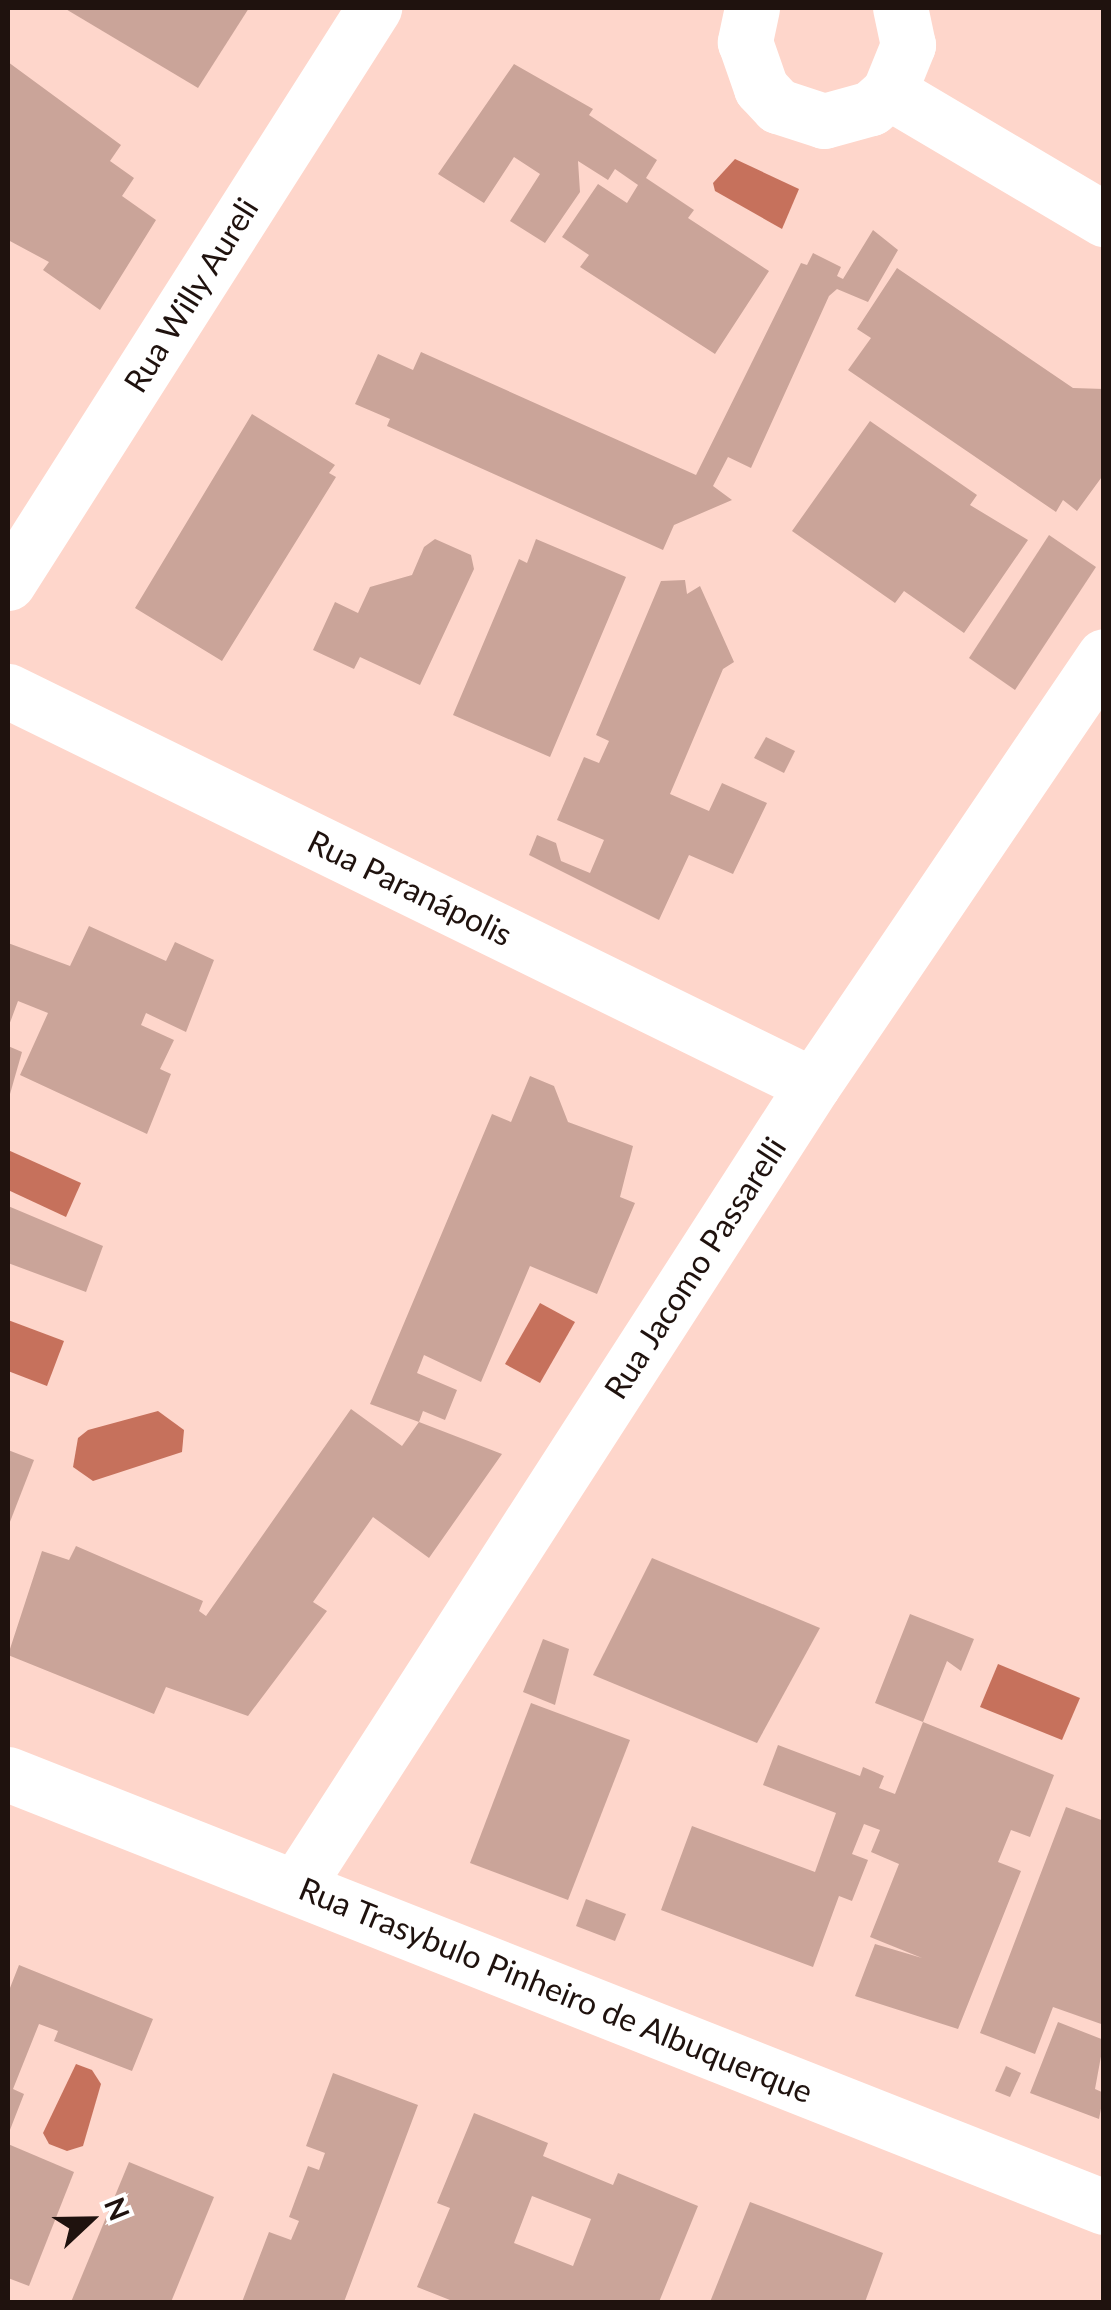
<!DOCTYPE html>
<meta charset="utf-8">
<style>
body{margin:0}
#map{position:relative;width:1111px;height:2310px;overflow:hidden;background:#fed6cb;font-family:Lato,sans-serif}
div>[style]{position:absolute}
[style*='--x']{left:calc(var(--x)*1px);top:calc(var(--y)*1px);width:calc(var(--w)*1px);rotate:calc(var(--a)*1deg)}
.water>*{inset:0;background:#c6715c}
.building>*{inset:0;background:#caa499}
.street>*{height:55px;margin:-27.5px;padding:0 27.5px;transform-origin:27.5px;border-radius:27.5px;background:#fff}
span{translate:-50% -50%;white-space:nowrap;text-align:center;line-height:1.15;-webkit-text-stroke:9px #fff;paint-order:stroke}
.street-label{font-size:32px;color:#1f120e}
.frame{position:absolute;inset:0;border:10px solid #1f120e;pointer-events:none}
.north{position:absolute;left:40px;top:2170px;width:100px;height:100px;-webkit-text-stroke:8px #fff;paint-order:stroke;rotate:68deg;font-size:28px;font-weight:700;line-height:40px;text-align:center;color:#1f120e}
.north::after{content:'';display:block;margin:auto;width:35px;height:45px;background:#1f120e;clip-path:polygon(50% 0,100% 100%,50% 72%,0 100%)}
</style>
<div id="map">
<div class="water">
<i style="clip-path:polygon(735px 159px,799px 189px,782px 229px,715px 191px,713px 183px)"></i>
<i style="clip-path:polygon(8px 1150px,81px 1183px,66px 1217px,8px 1190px)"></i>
<i style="clip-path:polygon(540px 1303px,575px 1322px,540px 1383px,505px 1364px)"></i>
<i style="clip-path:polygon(8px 1320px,64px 1341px,47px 1386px,8px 1371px)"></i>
<i style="clip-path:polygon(158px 1411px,184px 1430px,182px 1452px,93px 1481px,73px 1467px,78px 1438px,88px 1430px)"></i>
<i style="clip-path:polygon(998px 1664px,1080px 1698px,1062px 1740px,980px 1707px)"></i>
<i style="clip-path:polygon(76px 2064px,92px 2070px,101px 2084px,83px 2146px,67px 2151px,49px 2144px,43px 2133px)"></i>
</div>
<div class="building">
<i style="clip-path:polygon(64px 8px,249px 8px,198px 88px)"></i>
<i style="clip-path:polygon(8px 62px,121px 145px,110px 161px,134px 178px,122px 196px,156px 220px,100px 310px,43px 270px,49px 262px,8px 240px)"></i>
<i style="clip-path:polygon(514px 64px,593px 109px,589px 115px,657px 160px,646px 178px,694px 210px,688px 218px,769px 271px,715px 354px,580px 267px,589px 255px,562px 237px,598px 184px,627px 203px,638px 185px,615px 169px,608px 180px,578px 161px,580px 192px,545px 243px,510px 221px,540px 174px,514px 157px,484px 203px,438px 174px)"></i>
<i style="clip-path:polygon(873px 230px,898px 250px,868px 302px,837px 289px,829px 296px,751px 468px,728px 457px,713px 486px,732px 500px,674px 525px,663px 550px,387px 426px,390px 419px,355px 404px,378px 354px,413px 370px,421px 352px,696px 475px,801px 263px,807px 265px,813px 253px,841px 267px,837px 276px,843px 279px)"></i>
<i style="clip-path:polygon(897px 268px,1073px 388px,1104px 389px,1104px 474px,1077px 511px,1063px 500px,1056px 512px,848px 370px,871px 338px,857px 329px)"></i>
<i style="clip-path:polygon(252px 414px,335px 465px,329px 473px,336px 477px,222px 661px,135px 608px)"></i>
<i style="clip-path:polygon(870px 421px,977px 495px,970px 505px,1028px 540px,964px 633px,904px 591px,895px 603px,792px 531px)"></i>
<i style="clip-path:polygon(1049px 535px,1096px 567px,1015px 690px,969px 658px)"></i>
<i style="clip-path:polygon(435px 539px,471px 555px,474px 569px,420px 685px,360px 657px,354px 669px,313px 650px,335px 602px,358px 613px,370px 587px,412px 575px,424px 547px)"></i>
<i style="clip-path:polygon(536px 539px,626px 577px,550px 757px,453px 715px,519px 559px,527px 563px)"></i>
<i style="clip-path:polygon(685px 580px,687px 594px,700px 586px,734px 662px,723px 669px,670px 794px,709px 811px,722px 783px,767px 803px,733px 874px,689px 855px,659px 920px,529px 855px,537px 835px,556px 843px,561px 861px,590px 873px,604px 840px,557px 820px,584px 757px,599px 763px,609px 741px,596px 735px,661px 581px)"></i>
<i style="clip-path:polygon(766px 737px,795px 751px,784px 773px,754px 758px)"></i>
<i style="clip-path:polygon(89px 926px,166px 961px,175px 942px,214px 960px,186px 1032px,146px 1013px,141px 1025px,174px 1040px,160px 1069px,171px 1074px,147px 1134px,20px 1075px,48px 1013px,18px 1001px,8px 1028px,8px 943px,70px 966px)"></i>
<i style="clip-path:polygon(8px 1046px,22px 1052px,8px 1101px)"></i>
<i style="clip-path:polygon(530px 1076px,554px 1086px,568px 1122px,633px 1146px,620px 1197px,635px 1203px,597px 1294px,530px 1266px,481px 1382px,424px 1355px,417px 1373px,457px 1390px,445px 1420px,423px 1411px,419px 1422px,370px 1404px,492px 1114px,511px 1122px)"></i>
<i style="clip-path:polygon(8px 1206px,103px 1246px,86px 1292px,8px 1263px)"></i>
<i style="clip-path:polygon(351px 1409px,402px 1446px,419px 1422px,502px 1454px,429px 1558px,373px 1517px,313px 1602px,327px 1611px,248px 1716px,166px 1687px,154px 1714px,8px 1655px,42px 1551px,69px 1560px,76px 1546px,203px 1601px,199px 1611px,206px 1616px)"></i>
<i style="clip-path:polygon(8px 1450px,34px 1460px,8px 1527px)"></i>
<i style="clip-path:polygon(652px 1558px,820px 1628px,757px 1743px,593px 1675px)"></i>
<i style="clip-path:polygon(910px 1614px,974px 1639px,961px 1671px,947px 1661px,923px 1722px,875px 1703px)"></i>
<i style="clip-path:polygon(543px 1639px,569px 1649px,555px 1705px,523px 1692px)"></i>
<i style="clip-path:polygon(531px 1703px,630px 1740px,568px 1900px,470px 1863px)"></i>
<i style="clip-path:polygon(923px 1722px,1054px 1775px,1030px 1837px,1011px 1830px,998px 1862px,1021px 1871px,958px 2029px,855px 1996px,875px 1944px,922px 1958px,870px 1937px,899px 1864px,871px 1852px,880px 1830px,864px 1824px,852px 1854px,868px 1860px,852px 1901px,839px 1896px,813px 1967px,661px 1910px,692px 1826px,815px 1872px,836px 1813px,763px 1785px,778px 1745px,860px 1776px,863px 1767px,884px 1776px,879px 1788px,895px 1794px)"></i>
<i style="clip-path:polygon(1066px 1807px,1104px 1821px,1104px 2025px,1053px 2007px,1035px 2054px,980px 2033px)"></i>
<i style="clip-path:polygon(586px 1899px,626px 1914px,615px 1941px,576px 1926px)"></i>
<i style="clip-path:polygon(19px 1965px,153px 2019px,132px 2071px,54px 2041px,58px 2031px,39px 2024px,13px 2089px,24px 2094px,8px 2135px,8px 1993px)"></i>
<i style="clip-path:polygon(1058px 2022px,1104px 2040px,1095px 2089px,1104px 2093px,1099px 2119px,1030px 2093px)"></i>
<i style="clip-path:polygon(1006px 2066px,1021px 2073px,1010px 2097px,995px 2091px)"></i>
<i style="clip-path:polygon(333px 2073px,418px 2105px,344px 2302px,242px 2302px,269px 2232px,291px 2240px,299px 2221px,289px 2217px,308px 2166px,319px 2170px,325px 2153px,306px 2146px)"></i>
<i style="clip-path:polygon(evenodd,474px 2113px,548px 2143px,543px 2156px,613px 2185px,618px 2173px,698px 2206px,659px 2302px,455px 2302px,417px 2287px,450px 2208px,437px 2203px,474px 2113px,532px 2196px,591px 2219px,573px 2266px,514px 2243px,532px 2196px)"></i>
<i style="clip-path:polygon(8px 2144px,74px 2172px,29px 2286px,8px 2278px)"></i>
<i style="clip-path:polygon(129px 2162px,214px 2197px,171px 2302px,71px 2302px)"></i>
<i style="clip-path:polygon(750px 2202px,883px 2253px,865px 2302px,710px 2302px)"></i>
</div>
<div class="street">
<i style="--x:752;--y:8;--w:35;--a:102"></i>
<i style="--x:745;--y:42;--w:49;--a:70.8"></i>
<i style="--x:761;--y:88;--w:25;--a:47"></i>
<i style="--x:778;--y:106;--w:48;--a:18.1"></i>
<i style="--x:824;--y:121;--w:49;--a:-15.5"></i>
<i style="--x:871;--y:108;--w:24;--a:-42"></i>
<i style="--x:889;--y:92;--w:51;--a:-68"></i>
<i style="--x:908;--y:45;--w:38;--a:-102"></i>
<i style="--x:889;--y:92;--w:250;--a:30.6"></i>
<i style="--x:8;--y:583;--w:682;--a:-57.52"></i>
<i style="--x:8;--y:691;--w:896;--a:26.08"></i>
<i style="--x:8;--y:1774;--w:1178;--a:21.56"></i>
<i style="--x:296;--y:1887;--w:954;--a:-57.19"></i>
<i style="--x:813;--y:1085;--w:518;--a:-55.85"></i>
</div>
<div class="street-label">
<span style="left:191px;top:295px;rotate:-58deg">Rua Willy Aureli</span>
<span style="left:410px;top:888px;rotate:26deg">Rua Paranápolis</span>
<span style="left:695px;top:1268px;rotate:-57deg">Rua Jacomo Passarelli</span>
<span style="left:556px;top:1990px;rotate:22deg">Rua Trasybulo Pinheiro de Albuquerque</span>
</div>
<div class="frame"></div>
<div class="north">N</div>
</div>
